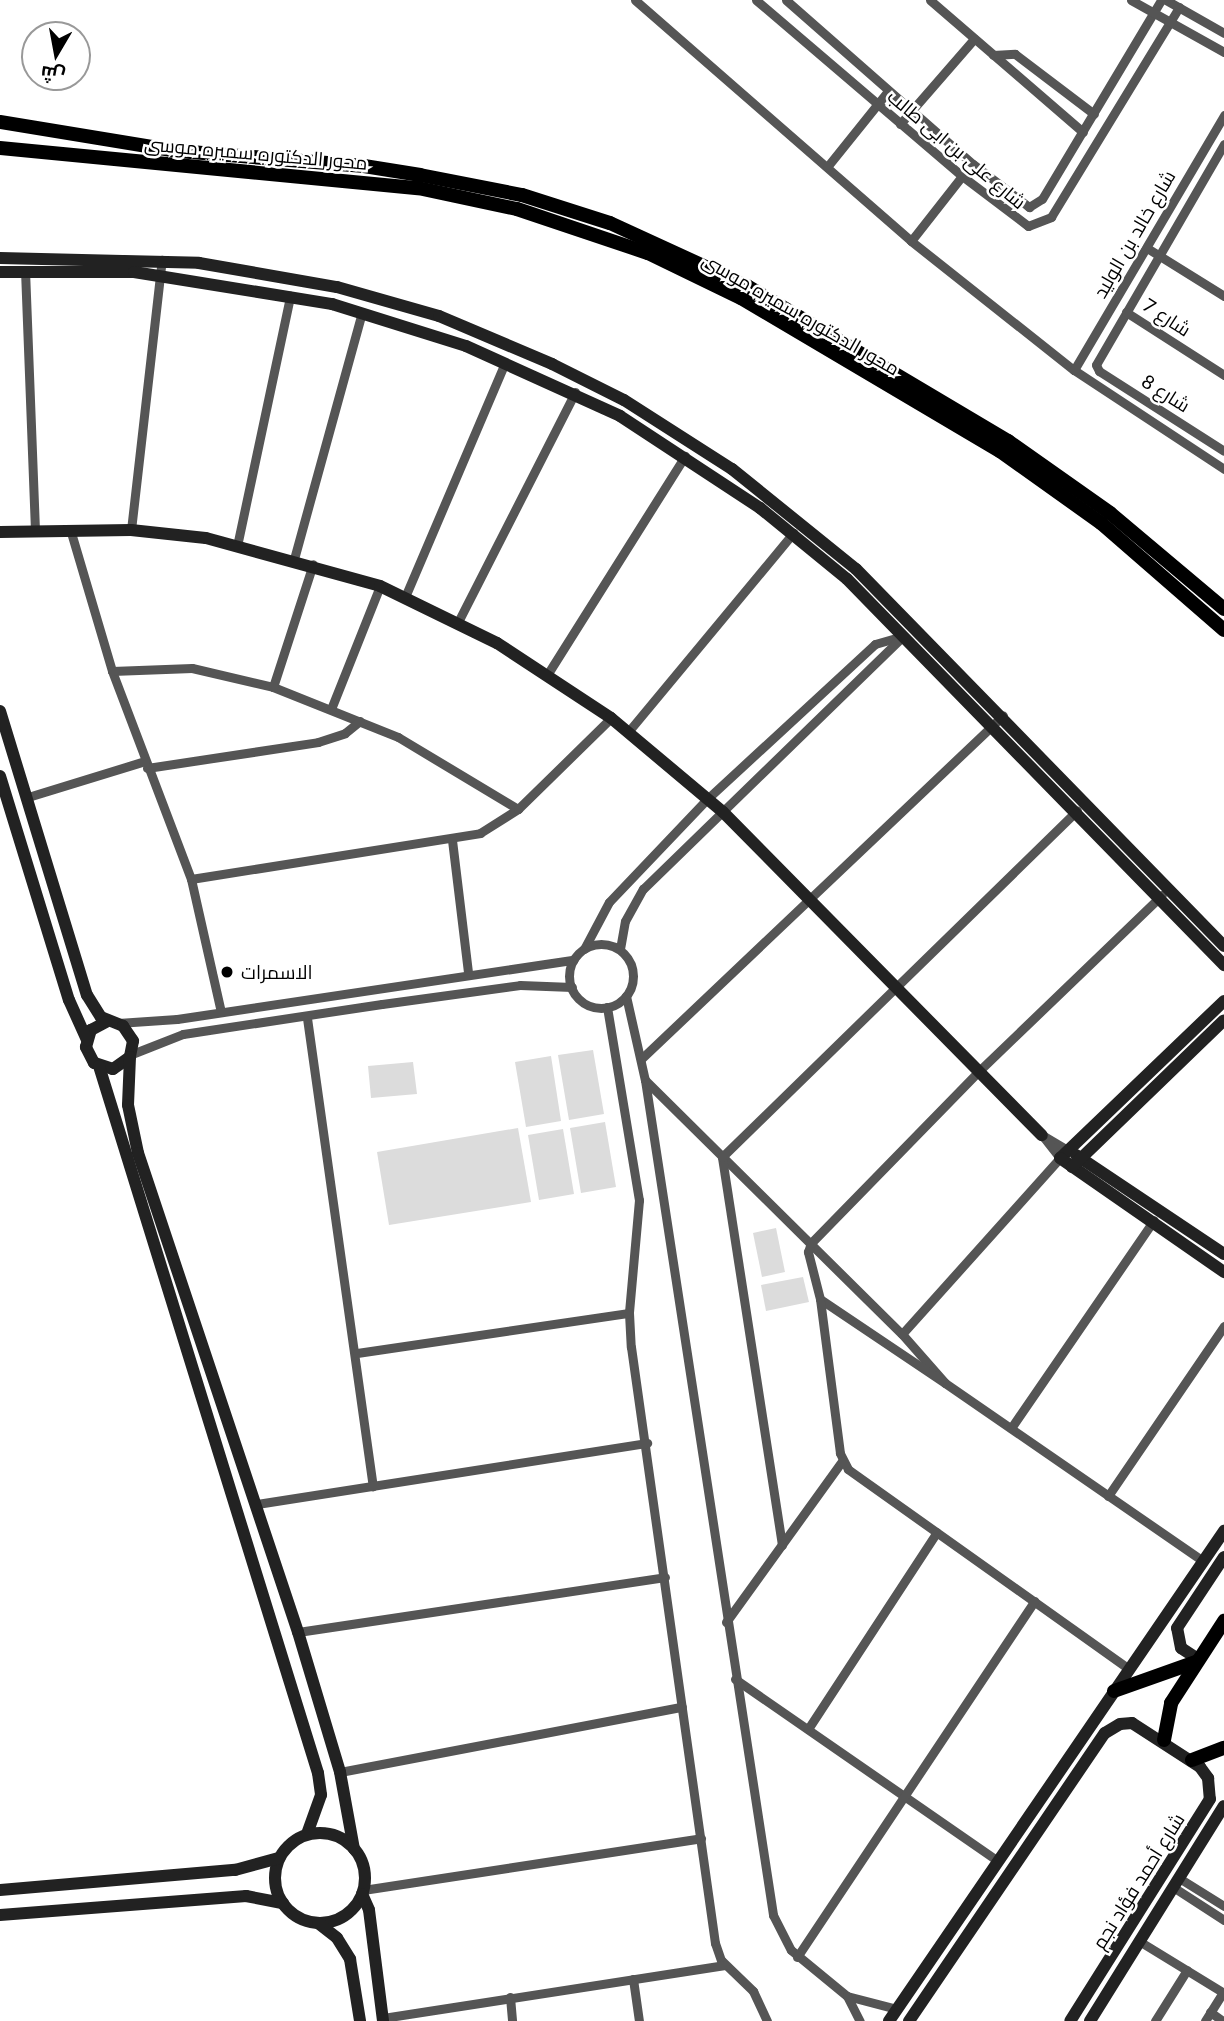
<!DOCTYPE html>
<meta charset="utf-8">
<style>
body{margin:0}
#map{position:relative;width:1224px;height:2021px;overflow:hidden;background:#fff;font-family:Lato,Cairo,sans-serif}
div>[style]{position:absolute}
[style*='--x']{left:calc(var(--x)*1px);top:calc(var(--y)*1px);width:calc(var(--w)*1px);rotate:calc(var(--a)*1deg)}
.green>*{inset:0;background:#dcdcdc}
.street>*{height:9px;margin:-4.5px;padding:0 4.5px;transform-origin:4.5px;border-radius:4.5px;background:#555}
.street>.ring{margin:-4.5px;padding:0;box-sizing:content-box;background:none;border:9px solid #555;border-radius:50%}
.secondary>*{height:12px;margin:-6px;padding:0 6px;transform-origin:6px;border-radius:6px;background:#222}
.secondary>.ring{margin:-6px;padding:0;box-sizing:content-box;background:none;border:12px solid #222;border-radius:50%}
.primary>*{height:14px;margin:-7px;padding:0 7px;transform-origin:7px;border-radius:7px;background:#000}
.dots>*{width:19px;height:19px;translate:-50% -50%;box-sizing:border-box;border:4px solid #fff;border-radius:50%}
span{translate:-50% -50%;white-space:nowrap;text-align:center;line-height:1.15;-webkit-text-stroke:5px #fff;paint-order:stroke}
.street-label{font-size:19px;color:#000}
.poi-label{font-size:19px;color:#000}
.left{translate:0 -50%;text-align:left}
.north{position:absolute;left:21px;top:21px;width:70px;height:70px;box-sizing:border-box;background:#fff;border:2px solid #999;border-radius:50%;rotate:190deg;font-size:19px;font-weight:700;line-height:28px;text-align:center;color:#000}
.north::after{content:'';display:block;margin:auto;width:24px;height:32px;background:#000;clip-path:polygon(50% 0,100% 100%,50% 72%,0 100%)}
</style>
<div id="map">
<div class="green">
<i style="clip-path:polygon(593px 1050px,604px 1114px,569px 1120px,558px 1055px)"></i>
<i style="clip-path:polygon(551px 1056px,561px 1121px,526px 1127px,515px 1062px)"></i>
<i style="clip-path:polygon(413px 1062px,417px 1094px,371px 1098px,368px 1066px)"></i>
<i style="clip-path:polygon(605px 1122px,616px 1187px,581px 1193px,570px 1128px)"></i>
<i style="clip-path:polygon(518px 1128px,531px 1202px,389px 1225px,377px 1152px)"></i>
<i style="clip-path:polygon(563px 1129px,574px 1194px,539px 1200px,528px 1135px)"></i>
<i style="clip-path:polygon(776px 1228px,785px 1272px,762px 1277px,753px 1233px)"></i>
<i style="clip-path:polygon(803px 1277px,809px 1302px,766px 1311px,761px 1285px)"></i>
</div>
<div class="street">
<i style="--x:635;--y:0;--w:366;--a:41.1"></i>
<i style="--x:911;--y:241;--w:208;--a:38.4"></i>
<i style="--x:1074;--y:370;--w:180;--a:33.4"></i>
<i style="--x:756;--y:0;--w:271;--a:40.5"></i>
<i style="--x:962;--y:176;--w:83;--a:37.1"></i>
<i style="--x:1028;--y:226;--w:25;--a:-21"></i>
<i style="--x:1051;--y:217;--w:246;--a:-58.6"></i>
<i style="--x:786;--y:0;--w:249;--a:41.3"></i>
<i style="--x:973;--y:164;--w:71;--a:37.5"></i>
<i style="--x:1029;--y:207;--w:15;--a:-32"></i>
<i style="--x:1042;--y:199;--w:232;--a:-59.1"></i>
<i style="--x:930;--y:0;--w:202;--a:40.8"></i>
<i style="--x:1131;--y:0;--w:107;--a:29.2"></i>
<i style="--x:1166;--y:0;--w:67;--a:29.6"></i>
<i style="--x:993;--y:55;--w:22;--a:-3"></i>
<i style="--x:1015;--y:54;--w:99;--a:37.2"></i>
<i style="--x:900;--y:124;--w:113;--a:-49"></i>
<i style="--x:1224;--y:144;--w:255;--a:120.1"></i>
<i style="--x:1096;--y:365;--w:7;--a:63"></i>
<i style="--x:1099;--y:371;--w:148;--a:32.6"></i>
<i style="--x:827;--y:167;--w:97;--a:-51.2"></i>
<i style="--x:911;--y:241;--w:83;--a:-51.9"></i>
<i style="--x:1147;--y:248;--w:91;--a:31.9"></i>
<i style="--x:25;--y:270;--w:258;--a:87.8"></i>
<i style="--x:1126;--y:312;--w:117;--a:32.7"></i>
<i style="--x:1074;--y:370;--w:296;--a:-59.5"></i>
<i style="--x:70;--y:529;--w:148;--a:73.5"></i>
<i style="--x:112;--y:671;--w:222;--a:69.2"></i>
<i style="--x:191;--y:879;--w:136;--a:77.3"></i>
<i style="--x:131;--y:530;--w:272;--a:-83.5"></i>
<i style="--x:237;--y:546;--w:256;--a:-78"></i>
<i style="--x:294;--y:559;--w:256;--a:-74.6"></i>
<i style="--x:405;--y:597;--w:255;--a:-66.9"></i>
<i style="--x:458;--y:622;--w:258;--a:-63"></i>
<i style="--x:112;--y:671;--w:80;--a:-2.1"></i>
<i style="--x:192;--y:668;--w:83;--a:13.2"></i>
<i style="--x:273;--y:687;--w:135;--a:21.8"></i>
<i style="--x:398;--y:737;--w:140;--a:31"></i>
<i style="--x:547;--y:675;--w:259;--a:-57.8"></i>
<i style="--x:273;--y:687;--w:129;--a:-72"></i>
<i style="--x:331;--y:709;--w:132;--a:-68.3"></i>
<i style="--x:628;--y:732;--w:259;--a:-50.3"></i>
<i style="--x:147;--y:768;--w:173;--a:-8.6"></i>
<i style="--x:318;--y:742;--w:28;--a:-18"></i>
<i style="--x:345;--y:733;--w:19;--a:-39"></i>
<i style="--x:28;--y:797;--w:122;--a:-17.1"></i>
<i style="--x:452;--y:840;--w:134;--a:83.1"></i>
<i style="--x:191;--y:879;--w:293;--a:-9"></i>
<i style="--x:480;--y:833;--w:45;--a:-32.3"></i>
<i style="--x:518;--y:809;--w:130;--a:-44.4"></i>
<i class="ring" style="left:569px;top:944px;width:55px;height:55px"></i>
<i style="--x:584;--y:949;--w:53;--a:-62"></i>
<i style="--x:609;--y:902;--w:141;--a:-46.4"></i>
<i style="--x:706;--y:800;--w:230;--a:-42.7"></i>
<i style="--x:875;--y:644;--w:29;--a:-16"></i>
<i style="--x:620;--y:949;--w:28;--a:-80"></i>
<i style="--x:625;--y:921;--w:37;--a:-61"></i>
<i style="--x:643;--y:889;--w:363;--a:-44.2"></i>
<i style="--x:626;--y:996;--w:86;--a:77.3"></i>
<i style="--x:645;--y:1080;--w:845;--a:81.28"></i>
<i style="--x:773;--y:1915;--w:39;--a:63"></i>
<i style="--x:791;--y:1950;--w:72;--a:39.4"></i>
<i style="--x:847;--y:1996;--w:52;--a:14.6"></i>
<i style="--x:607;--y:1007;--w:196;--a:80.6"></i>
<i style="--x:639;--y:1200;--w:113;--a:95.1"></i>
<i style="--x:629;--y:1313;--w:34;--a:87"></i>
<i style="--x:631;--y:1347;--w:602;--a:81.98"></i>
<i style="--x:715;--y:1943;--w:18;--a:71"></i>
<i style="--x:721;--y:1960;--w:45;--a:44.1"></i>
<i style="--x:753;--y:1991;--w:33;--a:65"></i>
<i style="--x:307;--y:1018;--w:473;--a:82"></i>
<i style="--x:118;--y:1023;--w:59;--a:-3.9"></i>
<i style="--x:177;--y:1019;--w:401;--a:-8.5"></i>
<i style="--x:132;--y:1054;--w:55;--a:-21.4"></i>
<i style="--x:183;--y:1034;--w:201;--a:-8.6"></i>
<i style="--x:382;--y:1004;--w:139;--a:-7.8"></i>
<i style="--x:520;--y:985;--w:52;--a:2.2"></i>
<i style="--x:641;--y:1059;--w:499;--a:-43.5"></i>
<i style="--x:645;--y:1080;--w:361;--a:44.7"></i>
<i style="--x:902;--y:1334;--w:65;--a:48.7"></i>
<i style="--x:945;--y:1383;--w:313;--a:34.6"></i>
<i style="--x:1044;--y:1136;--w:29;--a:31"></i>
<i style="--x:820;--y:1299;--w:151;--a:33.9"></i>
<i style="--x:902;--y:1334;--w:237;--a:-48.1"></i>
<i style="--x:1060;--y:1158;--w:29;--a:-128"></i>
<i style="--x:357;--y:1353;--w:275;--a:-8.4"></i>
<i style="--x:1011;--y:1428;--w:252;--a:-55.5"></i>
<i style="--x:1108;--y:1496;--w:206;--a:-55.7"></i>
<i style="--x:257;--y:1504;--w:395;--a:-8.9"></i>
<i style="--x:782;--y:1545;--w:393;--a:-98.8"></i>
<i style="--x:722;--y:1157;--w:496;--a:-44.3"></i>
<i style="--x:726;--y:1622;--w:198;--a:-54.2"></i>
<i style="--x:298;--y:1632;--w:371;--a:-8.5"></i>
<i style="--x:1129;--y:1669;--w:345;--a:-144.6"></i>
<i style="--x:848;--y:1469;--w:18;--a:-117"></i>
<i style="--x:840;--y:1453;--w:155;--a:-97.4"></i>
<i style="--x:820;--y:1299;--w:49;--a:-104.3"></i>
<i style="--x:808;--y:1252;--w:9;--a:-72"></i>
<i style="--x:811;--y:1243;--w:243;--a:-45.7"></i>
<i style="--x:981;--y:1069;--w:251;--a:-43.9"></i>
<i style="--x:735;--y:1679;--w:320;--a:34.7"></i>
<i style="--x:808;--y:1729;--w:235;--a:-56.8"></i>
<i style="--x:340;--y:1772;--w:348;--a:-10.8"></i>
<i style="--x:1179;--y:1878;--w:53;--a:31.9"></i>
<i style="--x:1173;--y:1887;--w:61;--a:32.9"></i>
<i style="--x:363;--y:1890;--w:342;--a:-8.7"></i>
<i style="--x:1139;--y:1941;--w:100;--a:31.5"></i>
<i style="--x:797;--y:1957;--w:428;--a:-56.3"></i>
<i style="--x:633;--y:1979;--w:42;--a:81.9"></i>
<i style="--x:847;--y:1996;--w:28;--a:63"></i>
<i style="--x:510;--y:1997;--w:24;--a:85"></i>
<i style="--x:1210;--y:2012;--w:16;--a:35"></i>
<i style="--x:383;--y:2018;--w:346;--a:-8.8"></i>
<i style="--x:1155;--y:2021;--w:60;--a:-57.9"></i>
<i style="--x:1205;--y:2021;--w:34;--a:-58"></i>
</div>
<div class="secondary">
<i style="--x:0;--y:258;--w:199;--a:1.4"></i>
<i style="--x:199;--y:263;--w:140;--a:9.9"></i>
<i style="--x:337;--y:287;--w:106;--a:15.9"></i>
<i style="--x:439;--y:316;--w:123;--a:23"></i>
<i style="--x:552;--y:364;--w:80;--a:26.6"></i>
<i style="--x:624;--y:400;--w:128;--a:32.6"></i>
<i style="--x:732;--y:469;--w:159;--a:38.9"></i>
<i style="--x:856;--y:569;--w:527;--a:45.69"></i>
<i style="--x:0;--y:272;--w:134;--a:0"></i>
<i style="--x:134;--y:272;--w:201;--a:9.2"></i>
<i style="--x:332;--y:304;--w:140;--a:17.4"></i>
<i style="--x:466;--y:346;--w:169;--a:24.4"></i>
<i style="--x:620;--y:416;--w:168;--a:33.3"></i>
<i style="--x:760;--y:508;--w:112;--a:39.2"></i>
<i style="--x:847;--y:579;--w:540;--a:45.68"></i>
<i style="--x:0;--y:532;--w:131;--a:-0.9"></i>
<i style="--x:131;--y:530;--w:75;--a:6.1"></i>
<i style="--x:206;--y:538;--w:180;--a:15.4"></i>
<i style="--x:380;--y:586;--w:130;--a:26"></i>
<i style="--x:497;--y:643;--w:136;--a:33.3"></i>
<i style="--x:611;--y:718;--w:146;--a:40"></i>
<i style="--x:723;--y:812;--w:454;--a:45.4"></i>
<i style="--x:0;--y:711;--w:297;--a:73"></i>
<i style="--x:87;--y:995;--w:26;--a:58"></i>
<i style="--x:101;--y:1017;--w:24;--a:22"></i>
<i style="--x:123;--y:1026;--w:18;--a:56"></i>
<i style="--x:133;--y:1041;--w:16;--a:101"></i>
<i style="--x:130;--y:1057;--w:21;--a:145"></i>
<i style="--x:113;--y:1069;--w:20;--a:-162"></i>
<i style="--x:94;--y:1063;--w:18;--a:-117"></i>
<i style="--x:86;--y:1047;--w:18;--a:-74"></i>
<i style="--x:91;--y:1030;--w:17;--a:-28"></i>
<i style="--x:0;--y:776;--w:234;--a:72.9"></i>
<i style="--x:69;--y:1000;--w:44;--a:65.8"></i>
<i style="--x:1224;--y:1001;--w:227;--a:136.2"></i>
<i style="--x:1060;--y:1158;--w:200;--a:34.8"></i>
<i style="--x:130;--y:1057;--w:48;--a:92.4"></i>
<i style="--x:128;--y:1105;--w:49;--a:78.2"></i>
<i style="--x:138;--y:1153;--w:505;--a:71.53"></i>
<i style="--x:298;--y:1632;--w:146;--a:73.3"></i>
<i style="--x:340;--y:1772;--w:78;--a:79.7"></i>
<i style="--x:99;--y:1066;--w:740;--a:72.79"></i>
<i style="--x:318;--y:1773;--w:22;--a:82"></i>
<i style="--x:321;--y:1795;--w:41;--a:109.7"></i>
<i style="--x:1076;--y:1155;--w:178;--a:33.8"></i>
<i style="--x:1072;--y:1167;--w:211;--a:-44"></i>
<i style="--x:1198;--y:1659;--w:20;--a:-147"></i>
<i style="--x:1181;--y:1648;--w:20;--a:-101"></i>
<i style="--x:1177;--y:1628;--w:85;--a:-56.5"></i>
<i class="ring" style="left:275px;top:1833px;width:78px;height:78px"></i>
<i style="--x:0;--y:1890;--w:236;--a:-4.9"></i>
<i style="--x:235;--y:1870;--w:46;--a:-15.3"></i>
<i style="--x:362;--y:1894;--w:17;--a:66"></i>
<i style="--x:369;--y:1910;--w:112;--a:82.8"></i>
<i style="--x:0;--y:1915;--w:247;--a:-4.4"></i>
<i style="--x:246;--y:1896;--w:38;--a:11"></i>
<i style="--x:318;--y:1923;--w:24;--a:38"></i>
<i style="--x:337;--y:1938;--w:25;--a:58"></i>
<i style="--x:350;--y:1959;--w:63;--a:80.8"></i>
<i style="--x:889;--y:2021;--w:594;--a:-55.64"></i>
<i style="--x:909;--y:2021;--w:348;--a:-55.8"></i>
<i style="--x:1105;--y:1733;--w:17;--a:-31"></i>
<i style="--x:1120;--y:1724;--w:12;--a:-5"></i>
<i style="--x:1132;--y:1723;--w:81;--a:32.9"></i>
<i style="--x:1200;--y:1767;--w:14;--a:54"></i>
<i style="--x:1208;--y:1778;--w:21;--a:85"></i>
<i style="--x:1210;--y:1799;--w:262;--a:122.2"></i>
<i style="--x:1090;--y:2021;--w:253;--a:-58.1"></i>
</div>
<div class="primary">
<i style="--x:0;--y:122;--w:180;--a:9.3"></i>
<i style="--x:178;--y:151;--w:187;--a:4.6"></i>
<i style="--x:364;--y:166;--w:57;--a:9.1"></i>
<i style="--x:420;--y:175;--w:104;--a:11.1"></i>
<i style="--x:522;--y:195;--w:92;--a:17.7"></i>
<i style="--x:610;--y:223;--w:151;--a:24.7"></i>
<i style="--x:747;--y:286;--w:304;--a:30.7"></i>
<i style="--x:1008;--y:441;--w:125;--a:35.2"></i>
<i style="--x:1110;--y:513;--w:149;--a:40.1"></i>
<i style="--x:0;--y:148;--w:420;--a:5.5"></i>
<i style="--x:418;--y:188;--w:101;--a:12"></i>
<i style="--x:517;--y:209;--w:138;--a:18.6"></i>
<i style="--x:648;--y:253;--w:103;--a:25.8"></i>
<i style="--x:741;--y:298;--w:301;--a:30.6"></i>
<i style="--x:1000;--y:451;--w:124;--a:35.5"></i>
<i style="--x:1101;--y:523;--w:163;--a:41"></i>
<i style="--x:1114;--y:1691;--w:87;--a:-19.5"></i>
<i style="--x:1164;--y:1740;--w:38;--a:-79"></i>
<i style="--x:1171;--y:1703;--w:98;--a:-57.1"></i>
<i style="--x:1192;--y:1760;--w:34;--a:-21"></i>
</div>
<div class="dots">
<i style="left:227px;top:972px;background:#000"></i>
</div>
<div class="street-label">
<span style="left:957px;top:149px;rotate:40deg">شارع على بن ابى طالب</span>
<span style="left:256px;top:153px;rotate:5deg">محور الدكتوره سميره موسى</span>
<span style="left:1134px;top:234px;rotate:-60deg">شارع خالد بن الوليد</span>
<span style="left:801px;top:314px;rotate:30deg">محور الدكتوره سميره موسى</span>
<span style="left:1167px;top:317px;rotate:33deg">شارع 7</span>
<span style="left:1166px;top:393px;rotate:32deg">شارع 8</span>
<span style="left:1138px;top:1881px;rotate:-58deg">شارع أحمد فؤاد نجم</span>
</div>
<div class="poi-label">
<span class="left" style="left:241px;top:972px">الاسمرات</span>
</div>
<div class="north">ش</div>
</div>
